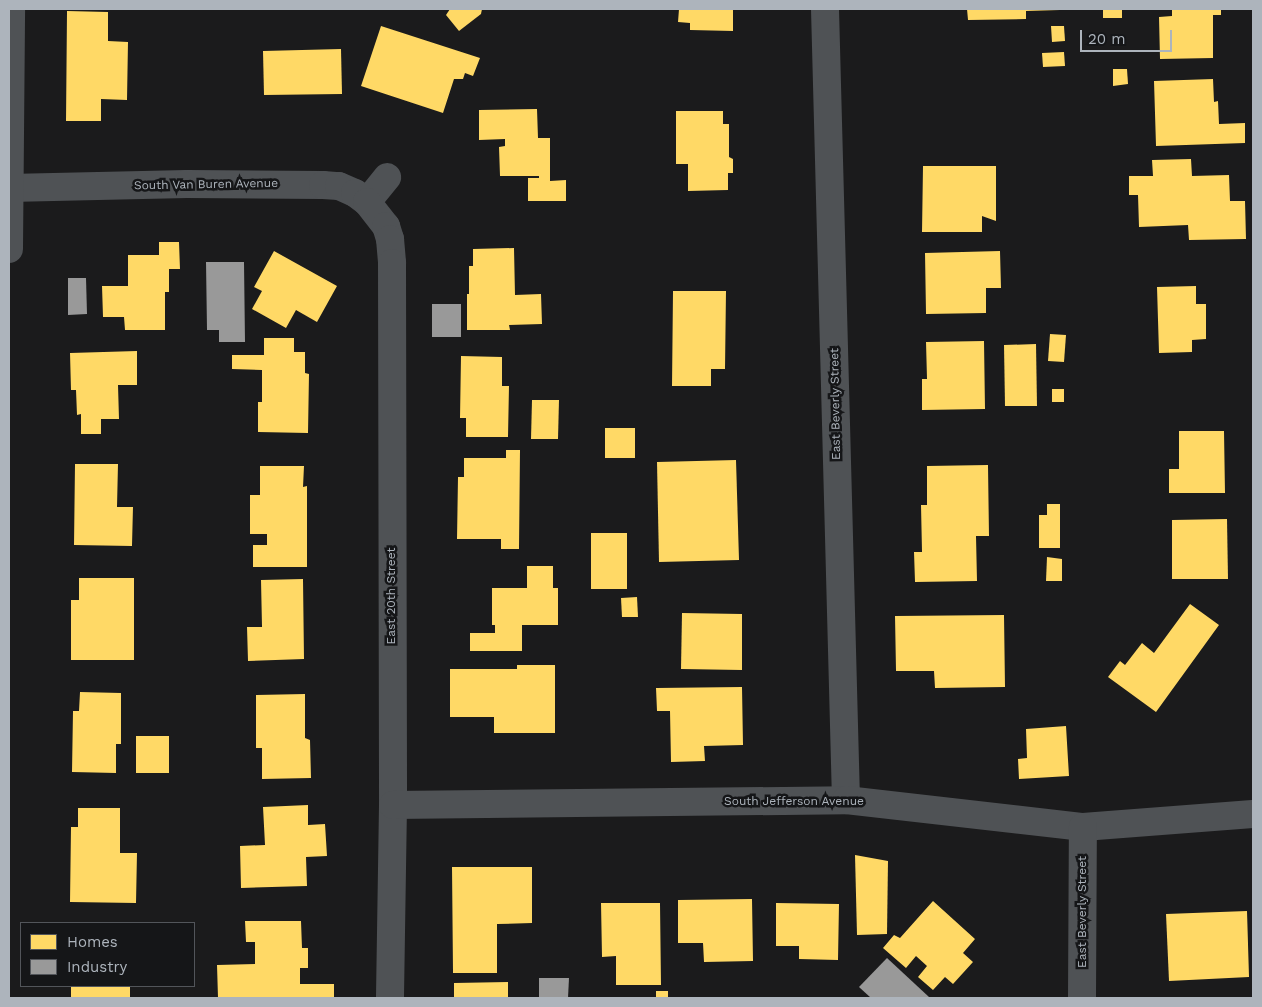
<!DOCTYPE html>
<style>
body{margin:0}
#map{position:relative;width:1262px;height:1007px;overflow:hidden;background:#1b1b1c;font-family:"Work Sans",sans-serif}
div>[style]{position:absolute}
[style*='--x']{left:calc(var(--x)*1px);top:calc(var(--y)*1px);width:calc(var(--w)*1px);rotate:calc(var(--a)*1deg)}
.homes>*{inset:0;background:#ffd966}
.industry>*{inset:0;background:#999}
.minor>*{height:28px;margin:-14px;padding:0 14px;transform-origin:14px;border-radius:14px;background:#4f5255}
span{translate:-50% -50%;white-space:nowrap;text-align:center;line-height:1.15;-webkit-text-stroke:5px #151618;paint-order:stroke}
.street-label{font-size:12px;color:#adb4bc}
.frame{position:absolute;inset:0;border:10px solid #adb4bc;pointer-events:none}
.legend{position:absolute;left:20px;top:922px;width:175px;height:65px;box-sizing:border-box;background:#151618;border:1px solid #52555a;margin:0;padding:6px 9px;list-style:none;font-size:15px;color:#adb4bc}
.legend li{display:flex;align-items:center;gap:10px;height:25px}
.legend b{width:25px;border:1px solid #52555a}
.scale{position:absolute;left:1080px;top:30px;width:92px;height:22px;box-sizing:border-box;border:2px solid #adb4bc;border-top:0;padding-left:6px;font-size:15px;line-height:18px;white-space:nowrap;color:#adb4bc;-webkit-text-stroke:4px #151618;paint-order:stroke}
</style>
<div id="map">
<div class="homes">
<i style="clip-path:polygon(450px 9px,482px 9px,481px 14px,459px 31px,446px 15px)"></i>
<i style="clip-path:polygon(679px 9px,733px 9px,733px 31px,690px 30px,690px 23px,678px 22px)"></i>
<i style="clip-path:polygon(967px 9px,1060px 9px,1060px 10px,1026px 11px,1026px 19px,968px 20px)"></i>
<i style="clip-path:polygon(1103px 9px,1122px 9px,1122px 18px,1103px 18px)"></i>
<i style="clip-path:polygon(1172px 9px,1221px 9px,1221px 15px,1213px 15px,1213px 58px,1160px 59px,1159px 17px,1172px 16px)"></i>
<i style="clip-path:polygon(67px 11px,108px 12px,108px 41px,128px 42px,127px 100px,101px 99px,101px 121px,66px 121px)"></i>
<i style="clip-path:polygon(381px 26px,480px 58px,473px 76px,465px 73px,463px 79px,454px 79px,443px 113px,361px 86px)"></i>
<i style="clip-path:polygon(1051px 26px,1064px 26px,1065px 41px,1052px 42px)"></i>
<i style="clip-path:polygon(341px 49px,342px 94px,264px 95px,263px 51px)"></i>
<i style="clip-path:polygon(1064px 52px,1065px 66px,1043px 67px,1042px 53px)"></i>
<i style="clip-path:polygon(1113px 69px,1127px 69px,1128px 84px,1113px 86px)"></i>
<i style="clip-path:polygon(1213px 79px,1214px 102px,1218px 101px,1219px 124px,1245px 123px,1245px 143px,1156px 146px,1154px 81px)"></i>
<i style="clip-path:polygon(537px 109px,538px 138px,550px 138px,550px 181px,566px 180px,566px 201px,528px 201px,528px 178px,539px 178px,539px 176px,500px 176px,499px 147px,505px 146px,505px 139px,479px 140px,479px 110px)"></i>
<i style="clip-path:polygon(676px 111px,723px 111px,723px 124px,729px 124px,729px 157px,733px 159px,733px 173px,728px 173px,728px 190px,688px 191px,688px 164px,676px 164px)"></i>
<i style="clip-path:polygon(1191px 159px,1192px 176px,1229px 175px,1230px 201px,1245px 201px,1246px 239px,1189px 240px,1188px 225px,1139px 227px,1138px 195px,1129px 195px,1129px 176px,1153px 176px,1152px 160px)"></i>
<i style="clip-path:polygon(923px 166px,996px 166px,996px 221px,982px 216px,982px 232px,922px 232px)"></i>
<i style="clip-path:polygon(159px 242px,179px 242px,180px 269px,169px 269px,169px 292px,165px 292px,165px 330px,125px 330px,124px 317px,103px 317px,102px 286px,128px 286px,128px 255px,159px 255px)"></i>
<i style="clip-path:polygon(514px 248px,515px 295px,541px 294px,542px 324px,509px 325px,510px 330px,467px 330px,467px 294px,469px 294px,469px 266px,473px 266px,473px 249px)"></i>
<i style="clip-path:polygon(274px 251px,337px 286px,317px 322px,296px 310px,286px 328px,252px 309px,262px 291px,254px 287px)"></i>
<i style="clip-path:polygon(1000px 251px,1001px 288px,986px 288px,986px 313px,926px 314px,925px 253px)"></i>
<i style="clip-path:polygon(1196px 286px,1196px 304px,1206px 304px,1206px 339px,1192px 340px,1192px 352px,1159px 353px,1157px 287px)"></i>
<i style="clip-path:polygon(673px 291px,726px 291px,725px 369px,711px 369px,711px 386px,672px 386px)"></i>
<i style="clip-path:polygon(1050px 334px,1066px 335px,1064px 362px,1048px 361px)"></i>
<i style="clip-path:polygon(264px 338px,294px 338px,294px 352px,305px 352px,305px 373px,309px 374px,308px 433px,258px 432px,258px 402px,262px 402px,262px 370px,232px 369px,232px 355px,264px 355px)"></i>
<i style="clip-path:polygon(984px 341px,985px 409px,922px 410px,922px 379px,927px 379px,926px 342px)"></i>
<i style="clip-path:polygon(1036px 344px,1037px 406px,1005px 406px,1004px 345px)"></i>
<i style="clip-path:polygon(137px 351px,137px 385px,118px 385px,119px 419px,101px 419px,101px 434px,81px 434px,81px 414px,77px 415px,76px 390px,71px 390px,70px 353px)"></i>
<i style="clip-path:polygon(461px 356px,502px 357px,502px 386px,509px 386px,508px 437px,466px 437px,466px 418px,460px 418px)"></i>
<i style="clip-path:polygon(1052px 389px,1064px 389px,1064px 402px,1052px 402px)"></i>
<i style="clip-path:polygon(532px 400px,559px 400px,558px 439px,531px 439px)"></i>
<i style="clip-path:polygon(605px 428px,635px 428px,635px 458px,605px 458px)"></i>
<i style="clip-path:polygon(1179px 431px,1224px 431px,1225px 493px,1169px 493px,1169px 469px,1179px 469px)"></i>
<i style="clip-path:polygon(506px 450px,520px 450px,519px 549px,501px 549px,501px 539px,457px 539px,458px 477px,464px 477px,464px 458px,506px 458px)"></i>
<i style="clip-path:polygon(736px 460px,739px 560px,659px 562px,657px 462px)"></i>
<i style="clip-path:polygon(75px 464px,118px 464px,117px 507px,133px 507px,132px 546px,74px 545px)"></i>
<i style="clip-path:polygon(988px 465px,989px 536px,976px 536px,977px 581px,915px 582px,914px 552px,922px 552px,921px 505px,927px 505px,927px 466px)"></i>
<i style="clip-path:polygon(260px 466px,304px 466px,303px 487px,307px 486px,307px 567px,253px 567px,253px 545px,267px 545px,267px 534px,250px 534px,250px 495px,260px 495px)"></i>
<i style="clip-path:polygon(1047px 504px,1060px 504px,1060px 548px,1039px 548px,1039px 515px,1047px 515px)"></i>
<i style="clip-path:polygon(1227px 519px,1228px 579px,1172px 579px,1172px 520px)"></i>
<i style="clip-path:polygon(591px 533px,627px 533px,627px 589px,591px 589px)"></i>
<i style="clip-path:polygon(1047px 557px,1062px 559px,1062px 581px,1046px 581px)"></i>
<i style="clip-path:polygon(527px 566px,553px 566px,553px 588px,558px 588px,558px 625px,522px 625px,522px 651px,470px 651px,470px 633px,495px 633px,495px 625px,492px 625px,492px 588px,527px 588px)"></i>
<i style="clip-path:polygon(79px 578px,134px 578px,134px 660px,71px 660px,71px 600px,79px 600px)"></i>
<i style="clip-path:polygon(303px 579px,304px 659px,248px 661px,247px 627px,262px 627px,261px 580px)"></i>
<i style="clip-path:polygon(637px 597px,638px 617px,622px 617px,621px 598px)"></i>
<i style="clip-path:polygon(1190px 604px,1219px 625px,1156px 712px,1108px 677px,1120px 661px,1125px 665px,1142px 643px,1154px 653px)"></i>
<i style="clip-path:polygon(682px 613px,742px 614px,742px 670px,681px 669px)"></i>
<i style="clip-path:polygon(1004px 615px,1005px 687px,935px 688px,934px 671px,896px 671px,895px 616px)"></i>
<i style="clip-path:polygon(517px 665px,555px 665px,555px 733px,494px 733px,494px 717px,450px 717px,450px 669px,517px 669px)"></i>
<i style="clip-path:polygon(742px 687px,743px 745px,704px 746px,705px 761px,671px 762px,670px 711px,657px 711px,656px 688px)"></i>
<i style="clip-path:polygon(80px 692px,121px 693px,121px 744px,116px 744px,116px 773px,72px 772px,73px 711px,79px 711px)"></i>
<i style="clip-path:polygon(305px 694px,305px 738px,310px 740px,311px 778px,262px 779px,262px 748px,256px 748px,256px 695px)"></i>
<i style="clip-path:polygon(1066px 726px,1069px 776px,1019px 779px,1018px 759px,1027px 758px,1026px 729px)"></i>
<i style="clip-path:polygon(136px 736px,169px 736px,169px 773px,136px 773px)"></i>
<i style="clip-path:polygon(308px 805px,308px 825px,325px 824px,327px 856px,306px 857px,307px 886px,241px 888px,240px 846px,265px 845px,263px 807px)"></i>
<i style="clip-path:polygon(78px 808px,120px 808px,120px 853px,137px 853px,136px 903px,70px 902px,71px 827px,78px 827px)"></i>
<i style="clip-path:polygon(855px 855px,888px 861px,887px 934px,857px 935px)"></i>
<i style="clip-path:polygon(452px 867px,532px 867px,532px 923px,497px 924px,497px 973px,453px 973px)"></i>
<i style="clip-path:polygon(752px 899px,753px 961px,704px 962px,703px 943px,678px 943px,678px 900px)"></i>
<i style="clip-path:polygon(933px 901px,975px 939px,963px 953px,973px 962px,953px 984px,945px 977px,933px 990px,918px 977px,927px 966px,916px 956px,906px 968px,883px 948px,894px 935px,900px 938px)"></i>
<i style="clip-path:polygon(601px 903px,660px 903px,661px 985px,616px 985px,616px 956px,602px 957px)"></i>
<i style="clip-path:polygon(776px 903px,839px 904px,838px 960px,799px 959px,799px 946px,776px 946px)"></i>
<i style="clip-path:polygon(1247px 911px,1249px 977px,1169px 981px,1166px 914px)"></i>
<i style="clip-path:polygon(245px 921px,301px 921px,302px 948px,308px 948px,308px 968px,300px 968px,300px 984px,334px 984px,334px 998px,218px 998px,217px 965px,255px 964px,255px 942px,246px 942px)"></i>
<i style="clip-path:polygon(508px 982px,508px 998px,454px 998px,454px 983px)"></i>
<i style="clip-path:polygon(71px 986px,130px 986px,130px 998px,71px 998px)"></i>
<i style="clip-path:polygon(656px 991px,668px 991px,668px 998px,656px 998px)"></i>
</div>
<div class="industry">
<i style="clip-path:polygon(206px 262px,244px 262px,245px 342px,219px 342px,219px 330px,207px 330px)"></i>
<i style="clip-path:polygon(68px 278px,86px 278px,87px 314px,68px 315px)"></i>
<i style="clip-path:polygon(432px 304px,461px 304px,461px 337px,432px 337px)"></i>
<i style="clip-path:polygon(887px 958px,929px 997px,928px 998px,871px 998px,859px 987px)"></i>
<i style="clip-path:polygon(539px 978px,569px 978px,568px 998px,539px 998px)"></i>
</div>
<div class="minor">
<i style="--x:825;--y:9;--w:791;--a:88.48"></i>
<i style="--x:9;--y:188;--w:178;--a:-1.3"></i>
<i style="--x:187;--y:184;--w:136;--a:0.4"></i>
<i style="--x:323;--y:185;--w:16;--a:4"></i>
<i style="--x:339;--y:186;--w:17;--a:24"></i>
<i style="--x:355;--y:193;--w:15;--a:37"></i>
<i style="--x:367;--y:202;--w:32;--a:-51"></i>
<i style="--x:367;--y:202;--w:31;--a:52"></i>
<i style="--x:386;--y:226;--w:14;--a:73"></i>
<i style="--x:390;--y:239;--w:24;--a:85"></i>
<i style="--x:392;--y:263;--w:542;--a:89.89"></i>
<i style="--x:393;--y:805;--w:193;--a:90.9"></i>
<i style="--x:9;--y:249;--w:240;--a:-89.5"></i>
<i style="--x:393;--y:805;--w:453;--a:-0.6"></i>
<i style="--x:846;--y:800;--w:239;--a:6.5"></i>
<i style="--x:1083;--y:827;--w:170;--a:-4.4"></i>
<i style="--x:1082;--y:998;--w:171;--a:-89.7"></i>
</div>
<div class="street-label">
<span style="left:206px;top:185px;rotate:-1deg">South Van Buren Avenue</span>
<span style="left:836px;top:404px;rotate:-91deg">East Beverly Street</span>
<span style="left:392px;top:596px;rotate:-90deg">East 20th Street</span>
<span style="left:794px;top:802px">South Jefferson Avenue</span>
<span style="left:1083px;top:912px;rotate:-90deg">East Beverly Street</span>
</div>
<div class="frame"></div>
<ul class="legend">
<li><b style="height:14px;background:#ffd966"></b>Homes</li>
<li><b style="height:14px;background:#999"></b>Industry</li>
</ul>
<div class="scale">20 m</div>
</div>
